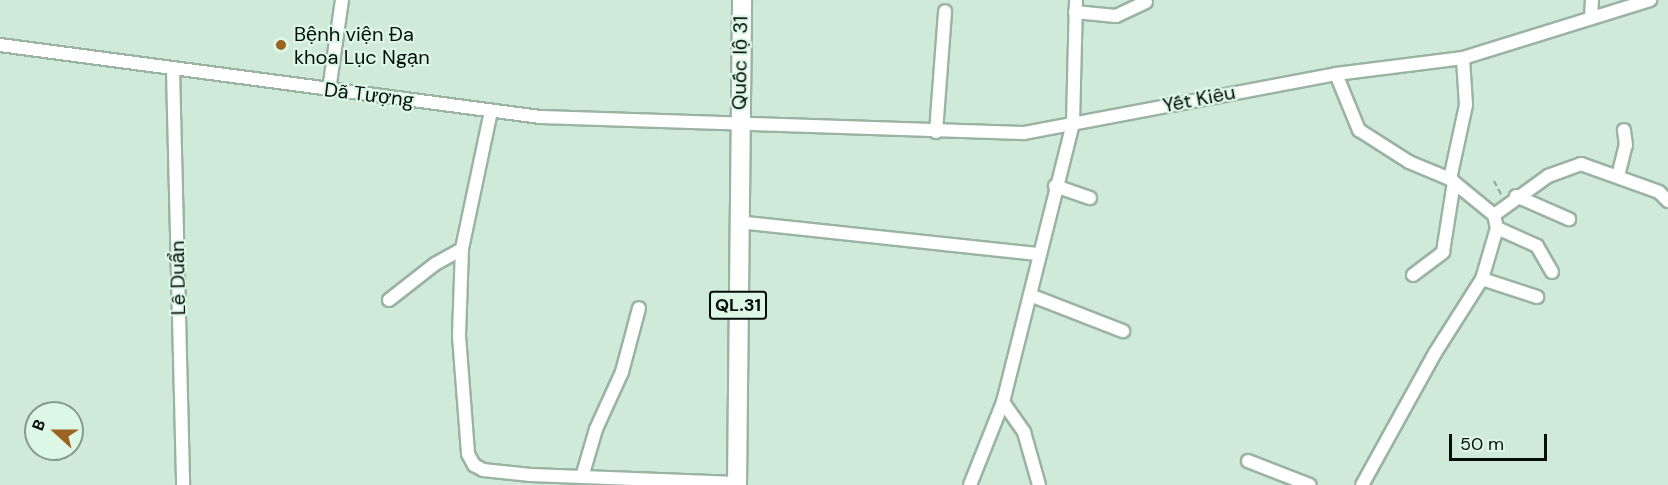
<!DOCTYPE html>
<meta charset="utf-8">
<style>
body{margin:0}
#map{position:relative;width:1668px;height:485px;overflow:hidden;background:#cfead9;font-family:"DM Sans",sans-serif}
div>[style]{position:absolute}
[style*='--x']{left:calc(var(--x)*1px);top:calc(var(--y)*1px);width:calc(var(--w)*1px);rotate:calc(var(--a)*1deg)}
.path>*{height:2px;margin-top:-1px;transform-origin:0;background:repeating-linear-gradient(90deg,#90a698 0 6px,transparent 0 9px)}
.roads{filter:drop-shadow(2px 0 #9ab3a3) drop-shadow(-2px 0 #9ab3a3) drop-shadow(0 2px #9ab3a3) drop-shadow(0 -2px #9ab3a3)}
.minor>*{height:12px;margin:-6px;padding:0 6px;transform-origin:6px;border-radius:6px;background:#fff}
.highway>*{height:18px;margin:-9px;padding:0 9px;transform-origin:9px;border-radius:9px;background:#fff}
.dots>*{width:16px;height:16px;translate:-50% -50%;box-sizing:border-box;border:3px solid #dcf7e6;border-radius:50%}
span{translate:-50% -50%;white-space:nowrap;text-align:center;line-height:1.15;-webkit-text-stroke:4.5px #dcf7e6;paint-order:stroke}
.shield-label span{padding:2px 4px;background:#dcf7e6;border:2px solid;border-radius:4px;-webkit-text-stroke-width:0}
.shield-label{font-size:18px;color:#050e08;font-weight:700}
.poi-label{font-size:20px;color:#050e08}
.left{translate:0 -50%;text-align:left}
.street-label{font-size:20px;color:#050e08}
.north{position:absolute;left:24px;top:401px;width:60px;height:60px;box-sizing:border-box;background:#dcf7e6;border:2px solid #869a8d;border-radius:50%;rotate:291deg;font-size:16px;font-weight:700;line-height:24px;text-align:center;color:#050e08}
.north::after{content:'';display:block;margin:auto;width:21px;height:27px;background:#9c6321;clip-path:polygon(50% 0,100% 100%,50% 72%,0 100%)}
.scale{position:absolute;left:1449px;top:434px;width:98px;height:27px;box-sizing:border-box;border:3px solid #050e08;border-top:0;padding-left:8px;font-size:18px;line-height:21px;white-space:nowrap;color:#050e08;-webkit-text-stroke:4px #dcf7e6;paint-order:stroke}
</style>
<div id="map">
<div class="path">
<i style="--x:1494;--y:181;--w:17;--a:62"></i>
</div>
<div class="roads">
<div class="minor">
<i style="--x:1075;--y:12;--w:41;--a:5.6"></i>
<i style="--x:1116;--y:16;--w:33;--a:-25"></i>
<i style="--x:1591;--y:18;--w:18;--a:-87"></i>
<i style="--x:0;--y:45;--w:545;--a:7.59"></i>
<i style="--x:540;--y:117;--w:484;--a:1.9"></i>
<i style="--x:1024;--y:133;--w:318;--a:-10.7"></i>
<i style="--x:1336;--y:74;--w:128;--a:-7.2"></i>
<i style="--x:1463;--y:58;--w:196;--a:-17.2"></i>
<i style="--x:173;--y:70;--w:415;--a:88.6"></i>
<i style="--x:1336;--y:74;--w:61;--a:67.7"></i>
<i style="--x:1359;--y:130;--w:59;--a:32.6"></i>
<i style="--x:1409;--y:162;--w:44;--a:22.5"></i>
<i style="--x:1450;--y:179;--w:57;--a:39.3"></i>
<i style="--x:1494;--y:215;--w:13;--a:77"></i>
<i style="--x:1497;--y:228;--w:53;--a:106.4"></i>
<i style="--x:1482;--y:279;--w:88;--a:122.4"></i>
<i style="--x:1435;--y:353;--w:151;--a:118.9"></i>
<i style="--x:329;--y:90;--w:91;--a:-81.8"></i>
<i style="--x:491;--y:111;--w:141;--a:101.9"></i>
<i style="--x:462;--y:249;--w:87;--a:92"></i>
<i style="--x:459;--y:336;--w:118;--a:85.6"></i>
<i style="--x:468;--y:454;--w:13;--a:61"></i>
<i style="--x:474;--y:465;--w:10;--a:29"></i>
<i style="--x:483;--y:470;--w:48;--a:5.9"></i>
<i style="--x:531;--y:475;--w:206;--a:2.2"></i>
<i style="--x:936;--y:132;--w:121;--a:-85.7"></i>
<i style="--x:1618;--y:176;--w:32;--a:-76"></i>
<i style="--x:1626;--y:145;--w:15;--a:-98"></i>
<i style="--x:1450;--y:179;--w:76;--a:-77.8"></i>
<i style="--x:1466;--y:105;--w:47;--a:-93.7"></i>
<i style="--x:1055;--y:186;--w:37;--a:19"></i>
<i style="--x:1516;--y:196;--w:58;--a:23.5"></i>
<i style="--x:1494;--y:215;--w:67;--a:-35.8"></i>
<i style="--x:1548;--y:176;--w:35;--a:-20"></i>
<i style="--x:1581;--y:164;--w:83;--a:19.7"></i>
<i style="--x:1659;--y:192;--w:13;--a:45"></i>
<i style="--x:738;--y:222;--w:302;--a:6.1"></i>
<i style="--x:1497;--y:228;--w:44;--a:24.2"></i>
<i style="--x:1537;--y:246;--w:30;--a:60"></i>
<i style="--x:1413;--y:275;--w:38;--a:-37"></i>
<i style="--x:1443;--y:252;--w:71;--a:-81.1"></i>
<i style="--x:1482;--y:279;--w:58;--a:18.1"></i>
<i style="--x:1030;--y:295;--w:100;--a:21.2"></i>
<i style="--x:389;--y:300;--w:58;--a:-38"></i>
<i style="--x:435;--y:264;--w:31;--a:-29"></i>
<i style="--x:1003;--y:402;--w:37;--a:55"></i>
<i style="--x:1024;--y:432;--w:55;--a:74.2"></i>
<i style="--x:1248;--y:461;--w:66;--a:21.2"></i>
<i style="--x:582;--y:477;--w:50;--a:-73.7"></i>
<i style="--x:596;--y:429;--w:63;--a:-65.5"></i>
<i style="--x:622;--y:372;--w:66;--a:-75.1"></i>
<i style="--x:970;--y:485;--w:89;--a:-68.3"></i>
<i style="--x:1003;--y:402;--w:288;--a:-75.9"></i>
<i style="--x:1073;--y:123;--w:123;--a:-88.6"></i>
</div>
<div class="highway">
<i style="--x:737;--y:485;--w:485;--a:-89.4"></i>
</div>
</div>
<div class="dots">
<i style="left:281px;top:45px;background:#9c6321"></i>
</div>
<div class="shield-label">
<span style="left:738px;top:305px">QL.31</span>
</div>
<div class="poi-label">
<span class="left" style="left:294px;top:46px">Bệnh viện Đa<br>khoa Lục Ngạn</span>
</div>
<div class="street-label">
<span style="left:740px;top:63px;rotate:-89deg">Quốc lộ 31</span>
<span style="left:369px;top:95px;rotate:7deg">Dã Tượng</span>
<span style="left:1199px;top:99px;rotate:-11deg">Yết Kiêu</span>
<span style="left:178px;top:278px;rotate:-91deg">Lê Duẩn</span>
</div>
<div class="north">B</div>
<div class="scale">50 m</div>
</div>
